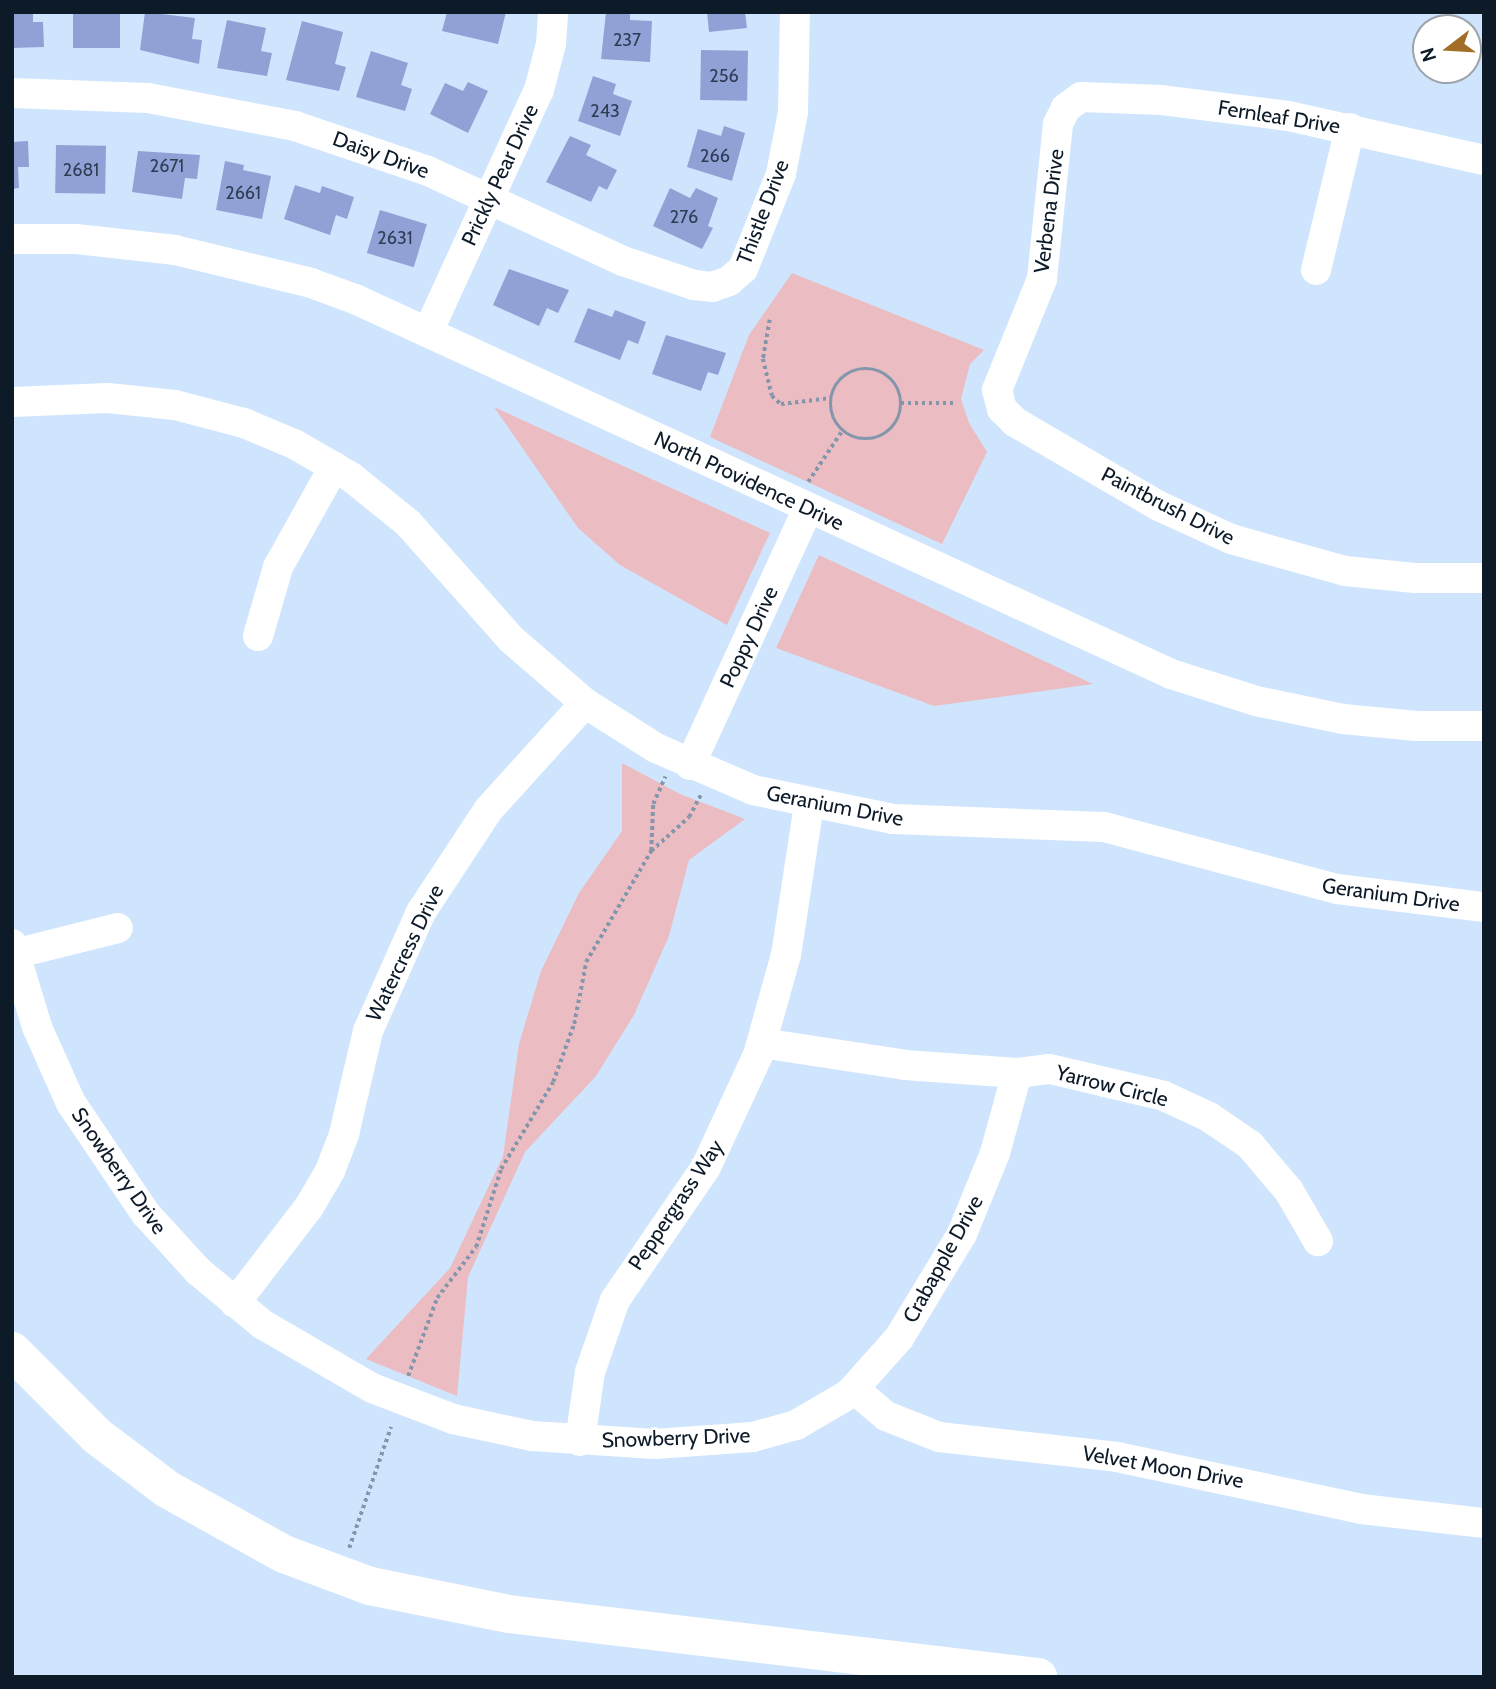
<!DOCTYPE html>
<html>
<head>
<meta charset="utf-8">
<style>
	body { margin:0 }
	#map { position:relative; width:1496px; height:1689px; overflow:hidden; background:#cfe5fd; font-family:Cabin,sans-serif }
	div>[style] { position:absolute }
	.green>* { inset:0; background:#ebbcc1 }
	.building>* { inset:0; background:#90a1d6; transform-origin:0 0 }
	.path>* { height:3.5px; margin-top:-1.75px; transform-origin:0; background:repeating-linear-gradient(90deg,#8496ab 0 3.5px,transparent 0 7px) }
	.path>.ring { margin:-1.75px; padding:0; box-sizing:content-box; background:none; border:3.5px solid #8496ab; border-radius:50% }
	.minor>* { height:30px; margin:-15px; padding:0 15px; transform-origin:15px; border-radius:15px; background:#fff }
	.highway>* { height:38px; margin:-19px; padding:0 19px; transform-origin:19px; border-radius:19px; background:#fff }
	span { translate:-50% -50%; white-space:nowrap; text-align:center; line-height:1.15; -webkit-text-stroke:5px #fff; paint-order:stroke }
	.number-label { font-size:18px; color:#2e3c54 }
	.number-label span { -webkit-text-stroke-width:0 }
	.street-label { font-size:21px; color:#0d1a28 }
	.frame { position:absolute; inset:0; border:14px solid #0d1a28; pointer-events:none }
	.north { position:absolute; left:1412px; top:14px; width:70px; height:70px; box-sizing:border-box; background:#fff; border:2px solid #9ea3a9; border-radius:50%; rotate:253deg; font-size:19px; font-weight:700; line-height:28px; text-align:center; color:#0d1a28 }
	.north::after { content:''; display:block; margin:auto; width:24px; height:32px; background:#a26e27; clip-path:polygon(50% 0,100% 100%,50% 72%,0 100%) }
</style>
</head>
<body>
<div id="map">
	<div class="green">
		<i style="clip-path:polygon(792px 273px,984px 350px,970px 364px,961px 399px,969px 423px,987px 452px,942px 544px,710px 437px,749px 335px)"></i>
		<i style="clip-path:polygon(494px 407px,770px 533px,727px 625px,620px 565px,578px 528px)"></i>
		<i style="clip-path:polygon(819px 555px,1093px 684px,934px 706px,776px 648px)"></i>
		<i style="clip-path:polygon(622px 763px,680px 794px,745px 819px,689px 860px,669px 936px,634px 1015px,596px 1076px,525px 1152px,468px 1277px,457px 1396px,366px 1359px,450px 1268px,503px 1156px,519px 1044px,541px 971px,579px 893px,622px 831px)"></i>
	</div>
	<div class="building">
		<i style="clip-path:polygon(12px 12px,33px 12px,33px 22px,43px 22px,44px 47px,12px 48px)"></i>
		<i style="left:73px;top:12px;width:47px;height:36px"></i>
		<i style="clip-path:polygon(145px 12px,195px 18px,192px 39px,202px 40px,199px 64px,140px 50px)"></i>
		<i style="clip-path:polygon(447px 12px,506px 12px,498px 44px,442px 31px)"></i>
		<i style="clip-path:polygon(606px 12px,630px 12px,630px 20px,652px 21px,650px 62px,601px 59px)"></i>
		<i style="clip-path:polygon(707px 12px,745px 12px,747px 28px,709px 32px)"></i>
		<i style="clip-path:polygon(227px 20px,266px 28px,261px 51px,272px 53px,267px 76px,217px 68px)"></i>
		<i style="clip-path:polygon(302px 21px,343px 32px,335px 64px,346px 67px,339px 91px,286px 80px)"></i>
		<i style="left:701px;top:50px;width:47px;height:50px;rotate:1deg"></i>
		<i style="clip-path:polygon(371px 51px,408px 63px,401px 85px,412px 89px,405px 111px,356px 97px)"></i>
		<i style="clip-path:polygon(593px 76px,616px 84px,613px 94px,632px 101px,620px 136px,578px 121px)"></i>
		<i style="clip-path:polygon(468px 82px,488px 91px,468px 133px,430px 114px,445px 83px,463px 91px)"></i>
		<i style="clip-path:polygon(724px 126px,745px 133px,732px 181px,687px 167px,698px 129px,721px 136px)"></i>
		<i style="clip-path:polygon(570px 136px,591px 145px,586px 155px,617px 170px,607px 190px,599px 186px,591px 202px,546px 182px)"></i>
		<i style="clip-path:polygon(28px 141px,29px 167px,18px 167px,19px 188px,12px 189px,12px 142px)"></i>
		<i style="left:56px;top:145px;width:50px;height:48px;rotate:1deg"></i>
		<i style="clip-path:polygon(138px 151px,200px 155px,197px 179px,185px 178px,182px 199px,132px 192px)"></i>
		<i style="clip-path:polygon(225px 161px,244px 165px,243px 170px,271px 176px,262px 219px,216px 210px)"></i>
		<i style="clip-path:polygon(295px 185px,320px 193px,322px 186px,354px 197px,347px 219px,336px 215px,330px 235px,284px 219px)"></i>
		<i style="clip-path:polygon(670px 188px,690px 198px,696px 188px,718px 198px,708px 226px,713px 228px,702px 249px,653px 226px)"></i>
		<i style="left:380px;top:210px;width:49px;height:45px;rotate:17deg"></i>
		<i style="clip-path:polygon(509px 269px,569px 290px,558px 313px,547px 308px,539px 326px,493px 305px)"></i>
		<i style="clip-path:polygon(588px 308px,612px 317px,615px 310px,646px 322px,638px 344px,628px 340px,620px 360px,574px 342px)"></i>
		<i style="clip-path:polygon(666px 335px,726px 353px,718px 375px,708px 372px,701px 391px,652px 374px)"></i>
	</div>
	<div class="path">
		<i style="left:770px;top:320px;width:40px;rotate:100deg"></i>
		<i style="left:763px;top:359px;width:38px;rotate:76deg"></i>
		<i style="left:772px;top:396px;width:12px;rotate:42deg"></i>
		<i style="left:781px;top:404px;width:50px;rotate:-6.8deg"></i>
		<i class="ring" style="left:831px;top:369px;width:66.5px;height:66.5px"></i>
		<i style="left:901px;top:403px;width:55px"></i>
		<i style="left:808px;top:482px;width:61px;rotate:-56.3deg"></i>
		<i style="left:651px;top:851px;width:51px;rotate:-41.8deg"></i>
		<i style="left:689px;top:817px;width:27px;rotate:-62deg"></i>
		<i style="left:408px;top:1376px;width:83px;rotate:-69.6deg"></i>
		<i style="left:437px;top:1298px;width:64px;rotate:-52.6deg"></i>
		<i style="left:476px;top:1247px;width:82px;rotate:-72.2deg"></i>
		<i style="left:501px;top:1169px;width:101px;rotate:-59.1deg"></i>
		<i style="left:553px;top:1082px;width:62px;rotate:-70.1deg"></i>
		<i style="left:574px;top:1024px;width:63px;rotate:-79deg"></i>
		<i style="left:586px;top:962px;width:129px;rotate:-59.6deg"></i>
		<i style="left:651px;top:851px;width:47px;rotate:-87.6deg"></i>
		<i style="left:653px;top:804px;width:30px;rotate:-66deg"></i>
		<i style="left:349px;top:1548px;width:128px;rotate:-70.9deg"></i>
	</div>
	<div class="minor">
		<i style="left:12px;top:93px;width:136px;rotate:2.1deg"></i>
		<i style="left:148px;top:98px;width:150px;rotate:10.8deg"></i>
		<i style="left:295px;top:126px;width:140px;rotate:18.7deg"></i>
		<i style="left:428px;top:171px;width:215px;rotate:24.8deg"></i>
		<i style="left:623px;top:261px;width:75px;rotate:18.7deg"></i>
		<i style="left:694px;top:285px;width:18px;rotate:6deg"></i>
		<i style="left:712px;top:287px;width:18px;rotate:-19deg"></i>
		<i style="left:729px;top:281px;width:18px;rotate:-41deg"></i>
		<i style="left:743px;top:269px;width:102px;rotate:-68.2deg"></i>
		<i style="left:781px;top:174px;width:63px;rotate:-79deg"></i>
		<i style="left:793px;top:112px;width:100px;rotate:-88.9deg"></i>
		<i style="left:1484px;top:160px;width:201px;rotate:-167.3deg"></i>
		<i style="left:1288px;top:116px;width:127px;rotate:-172.8deg"></i>
		<i style="left:1162px;top:100px;width:81px;rotate:-177.9deg"></i>
		<i style="left:1081px;top:97px;width:19px;rotate:144deg"></i>
		<i style="left:1066px;top:108px;width:18px;rotate:117deg"></i>
		<i style="left:1058px;top:124px;width:156px;rotate:95.9deg"></i>
		<i style="left:1042px;top:279px;width:120px;rotate:112.1deg"></i>
		<i style="left:997px;top:390px;width:20px;rotate:75deg"></i>
		<i style="left:1002px;top:409px;width:18px;rotate:45deg"></i>
		<i style="left:1015px;top:422px;width:167px;rotate:30.3deg"></i>
		<i style="left:1159px;top:506px;width:79px;rotate:24.6deg"></i>
		<i style="left:1231px;top:539px;width:118px;rotate:15.7deg"></i>
		<i style="left:1345px;top:571px;width:70px;rotate:5.7deg"></i>
		<i style="left:1415px;top:578px;width:69px"></i>
		<i style="left:12px;top:239px;width:64px"></i>
		<i style="left:76px;top:239px;width:100px;rotate:6.3deg"></i>
		<i style="left:175px;top:250px;width:140px;rotate:13.6deg"></i>
		<i style="left:311px;top:283px;width:47px;rotate:20deg"></i>
		<i style="left:355px;top:299px;width:898px;rotate:24.68deg"></i>
		<i style="left:1171px;top:674px;width:89px;rotate:17.6deg"></i>
		<i style="left:1256px;top:701px;width:89px;rotate:11.7deg"></i>
		<i style="left:1343px;top:719px;width:74px;rotate:5.4deg"></i>
		<i style="left:1417px;top:726px;width:67px"></i>
		<i style="left:1316px;top:270px;width:146px;rotate:-76.5deg"></i>
		<i style="left:428px;top:332px;width:266px;rotate:-65.4deg"></i>
		<i style="left:539px;top:90px;width:48px;rotate:-75.4deg"></i>
		<i style="left:551px;top:44px;width:32px;rotate:-86deg"></i>
		<i style="left:12px;top:402px;width:96px;rotate:-2.4deg"></i>
		<i style="left:108px;top:398px;width:67px;rotate:6deg"></i>
		<i style="left:175px;top:405px;width:71px;rotate:14.6deg"></i>
		<i style="left:244px;top:423px;width:56px;rotate:22.9deg"></i>
		<i style="left:296px;top:445px;width:64px;rotate:30.2deg"></i>
		<i style="left:351px;top:477px;width:73px;rotate:38.9deg"></i>
		<i style="left:408px;top:523px;width:155px;rotate:48.4deg"></i>
		<i style="left:511px;top:639px;width:98px;rotate:40.9deg"></i>
		<i style="left:585px;top:703px;width:84px;rotate:32.4deg"></i>
		<i style="left:656px;top:748px;width:106px;rotate:23.4deg"></i>
		<i style="left:753px;top:790px;width:143px;rotate:11.7deg"></i>
		<i style="left:893px;top:819px;width:211px;rotate:2.2deg"></i>
		<i style="left:1104px;top:827px;width:241px;rotate:14.9deg"></i>
		<i style="left:1337px;top:889px;width:148px;rotate:7deg"></i>
		<i style="left:258px;top:636px;width:72px;rotate:-73.8deg"></i>
		<i style="left:278px;top:567px;width:115px;rotate:-60.8deg"></i>
		<i style="left:690px;top:765px;width:283px;rotate:-65.3deg"></i>
		<i style="left:12px;top:944px;width:87px;rotate:73.2deg"></i>
		<i style="left:37px;top:1027px;width:83px;rotate:65.9deg"></i>
		<i style="left:71px;top:1103px;width:134px;rotate:56deg"></i>
		<i style="left:146px;top:1214px;width:77px;rotate:47.6deg"></i>
		<i style="left:198px;top:1271px;width:83px;rotate:39.6deg"></i>
		<i style="left:262px;top:1324px;width:127px;rotate:30.2deg"></i>
		<i style="left:372px;top:1388px;width:87px;rotate:20.9deg"></i>
		<i style="left:453px;top:1419px;width:81px;rotate:12.1deg"></i>
		<i style="left:532px;top:1436px;width:123px;rotate:3.7deg"></i>
		<i style="left:655px;top:1444px;width:98px;rotate:-4.1deg"></i>
		<i style="left:753px;top:1437px;width:45px;rotate:-15.6deg"></i>
		<i style="left:796px;top:1425px;width:61px;rotate:-30.3deg"></i>
		<i style="left:849px;top:1394px;width:75px;rotate:-48.2deg"></i>
		<i style="left:899px;top:1338px;width:122px;rotate:-58.8deg"></i>
		<i style="left:962px;top:1234px;width:87px;rotate:-67.8deg"></i>
		<i style="left:995px;top:1153px;width:83px;rotate:-74.6deg"></i>
		<i style="left:14px;top:954px;width:107px;rotate:-14deg"></i>
		<i style="left:762px;top:1043px;width:145px;rotate:8.7deg"></i>
		<i style="left:905px;top:1065px;width:112px;rotate:4.1deg"></i>
		<i style="left:1017px;top:1073px;width:33px;rotate:-7deg"></i>
		<i style="left:1050px;top:1069px;width:117px;rotate:13.3deg"></i>
		<i style="left:1164px;top:1096px;width:50px;rotate:25deg"></i>
		<i style="left:1209px;top:1117px;width:50px;rotate:34.3deg"></i>
		<i style="left:1250px;top:1145px;width:60px;rotate:49.7deg"></i>
		<i style="left:1289px;top:1191px;width:58px;rotate:59.9deg"></i>
		<i style="left:235px;top:1303px;width:121px;rotate:-52.4deg"></i>
		<i style="left:309px;top:1207px;width:42px;rotate:-59.7deg"></i>
		<i style="left:330px;top:1171px;width:40px;rotate:-69deg"></i>
		<i style="left:344px;top:1134px;width:106px;rotate:-76.9deg"></i>
		<i style="left:368px;top:1031px;width:130px;rotate:-66deg"></i>
		<i style="left:421px;top:912px;width:123px;rotate:-56.6deg"></i>
		<i style="left:489px;top:809px;width:143px;rotate:-47.8deg"></i>
		<i style="left:854px;top:1389px;width:42px;rotate:40.2deg"></i>
		<i style="left:886px;top:1416px;width:57px;rotate:21.6deg"></i>
		<i style="left:939px;top:1437px;width:179px;rotate:6.4deg"></i>
		<i style="left:1117px;top:1457px;width:249px;rotate:12deg"></i>
		<i style="left:1361px;top:1509px;width:124px;rotate:6.5deg"></i>
		<i style="left:580px;top:1441px;width:70px;rotate:-81.8deg"></i>
		<i style="left:590px;top:1372px;width:76px;rotate:-70.9deg"></i>
		<i style="left:615px;top:1300px;width:161px;rotate:-55.6deg"></i>
		<i style="left:706px;top:1167px;width:123px;rotate:-65.1deg"></i>
		<i style="left:758px;top:1055px;width:104px;rotate:-74.4deg"></i>
		<i style="left:786px;top:955px;width:152px;rotate:-81.3deg"></i>
	</div>
	<div class="highway">
		<i style="left:12px;top:1351px;width:120px;rotate:45deg"></i>
		<i style="left:97px;top:1436px;width:88px;rotate:37.1deg"></i>
		<i style="left:167px;top:1489px;width:134px;rotate:29.1deg"></i>
		<i style="left:284px;top:1554px;width:92px;rotate:20.4deg"></i>
		<i style="left:370px;top:1586px;width:142px;rotate:11.4deg"></i>
		<i style="left:509px;top:1614px;width:533px;rotate:6.79deg"></i>
	</div>
	<div class="number-label">
		<span style="left:627px;top:40px">237</span>
		<span style="left:724px;top:76px">256</span>
		<span style="left:605px;top:111px">243</span>
		<span style="left:715px;top:156px">266</span>
		<span style="left:167px;top:166px">2671</span>
		<span style="left:81px;top:170px">2681</span>
		<span style="left:243px;top:193px">2661</span>
		<span style="left:684px;top:217px">276</span>
		<span style="left:395px;top:238px">2631</span>
	</div>
	<div class="street-label">
		<span style="left:1279px;top:117px;rotate:9deg">Fernleaf Drive</span>
		<span style="left:381px;top:155px;rotate:20deg">Daisy Drive</span>
		<span style="left:500px;top:175px;rotate:-65deg">Prickly Pear Drive</span>
		<span style="left:1049px;top:211px;rotate:-83deg">Verbena Drive</span>
		<span style="left:763px;top:212px;rotate:-69deg">Thistle Drive</span>
		<span style="left:749px;top:481px;rotate:25deg">North Providence Drive</span>
		<span style="left:1168px;top:506px;rotate:27deg">Paintbrush Drive</span>
		<span style="left:749px;top:637px;rotate:-65deg">Poppy Drive</span>
		<span style="left:835px;top:806px;rotate:11deg">Geranium Drive</span>
		<span style="left:1391px;top:895px;rotate:8deg">Geranium Drive</span>
		<span style="left:405px;top:953px;rotate:-64deg">Watercress Drive</span>
		<span style="left:1112px;top:1086px;rotate:14deg">Yarrow Circle</span>
		<span style="left:119px;top:1171px;rotate:55deg">Snowberry Drive</span>
		<span style="left:676px;top:1205px;rotate:-56deg">Peppergrass Way</span>
		<span style="left:943px;top:1259px;rotate:-61deg">Crabapple Drive</span>
		<span style="left:676px;top:1438px;rotate:-2deg">Snowberry Drive</span>
		<span style="left:1163px;top:1467px;rotate:10deg">Velvet Moon Drive</span>
	</div>
	<div class="frame"></div>
	<div class="north">N</div>
</div>
</body>
</html>
